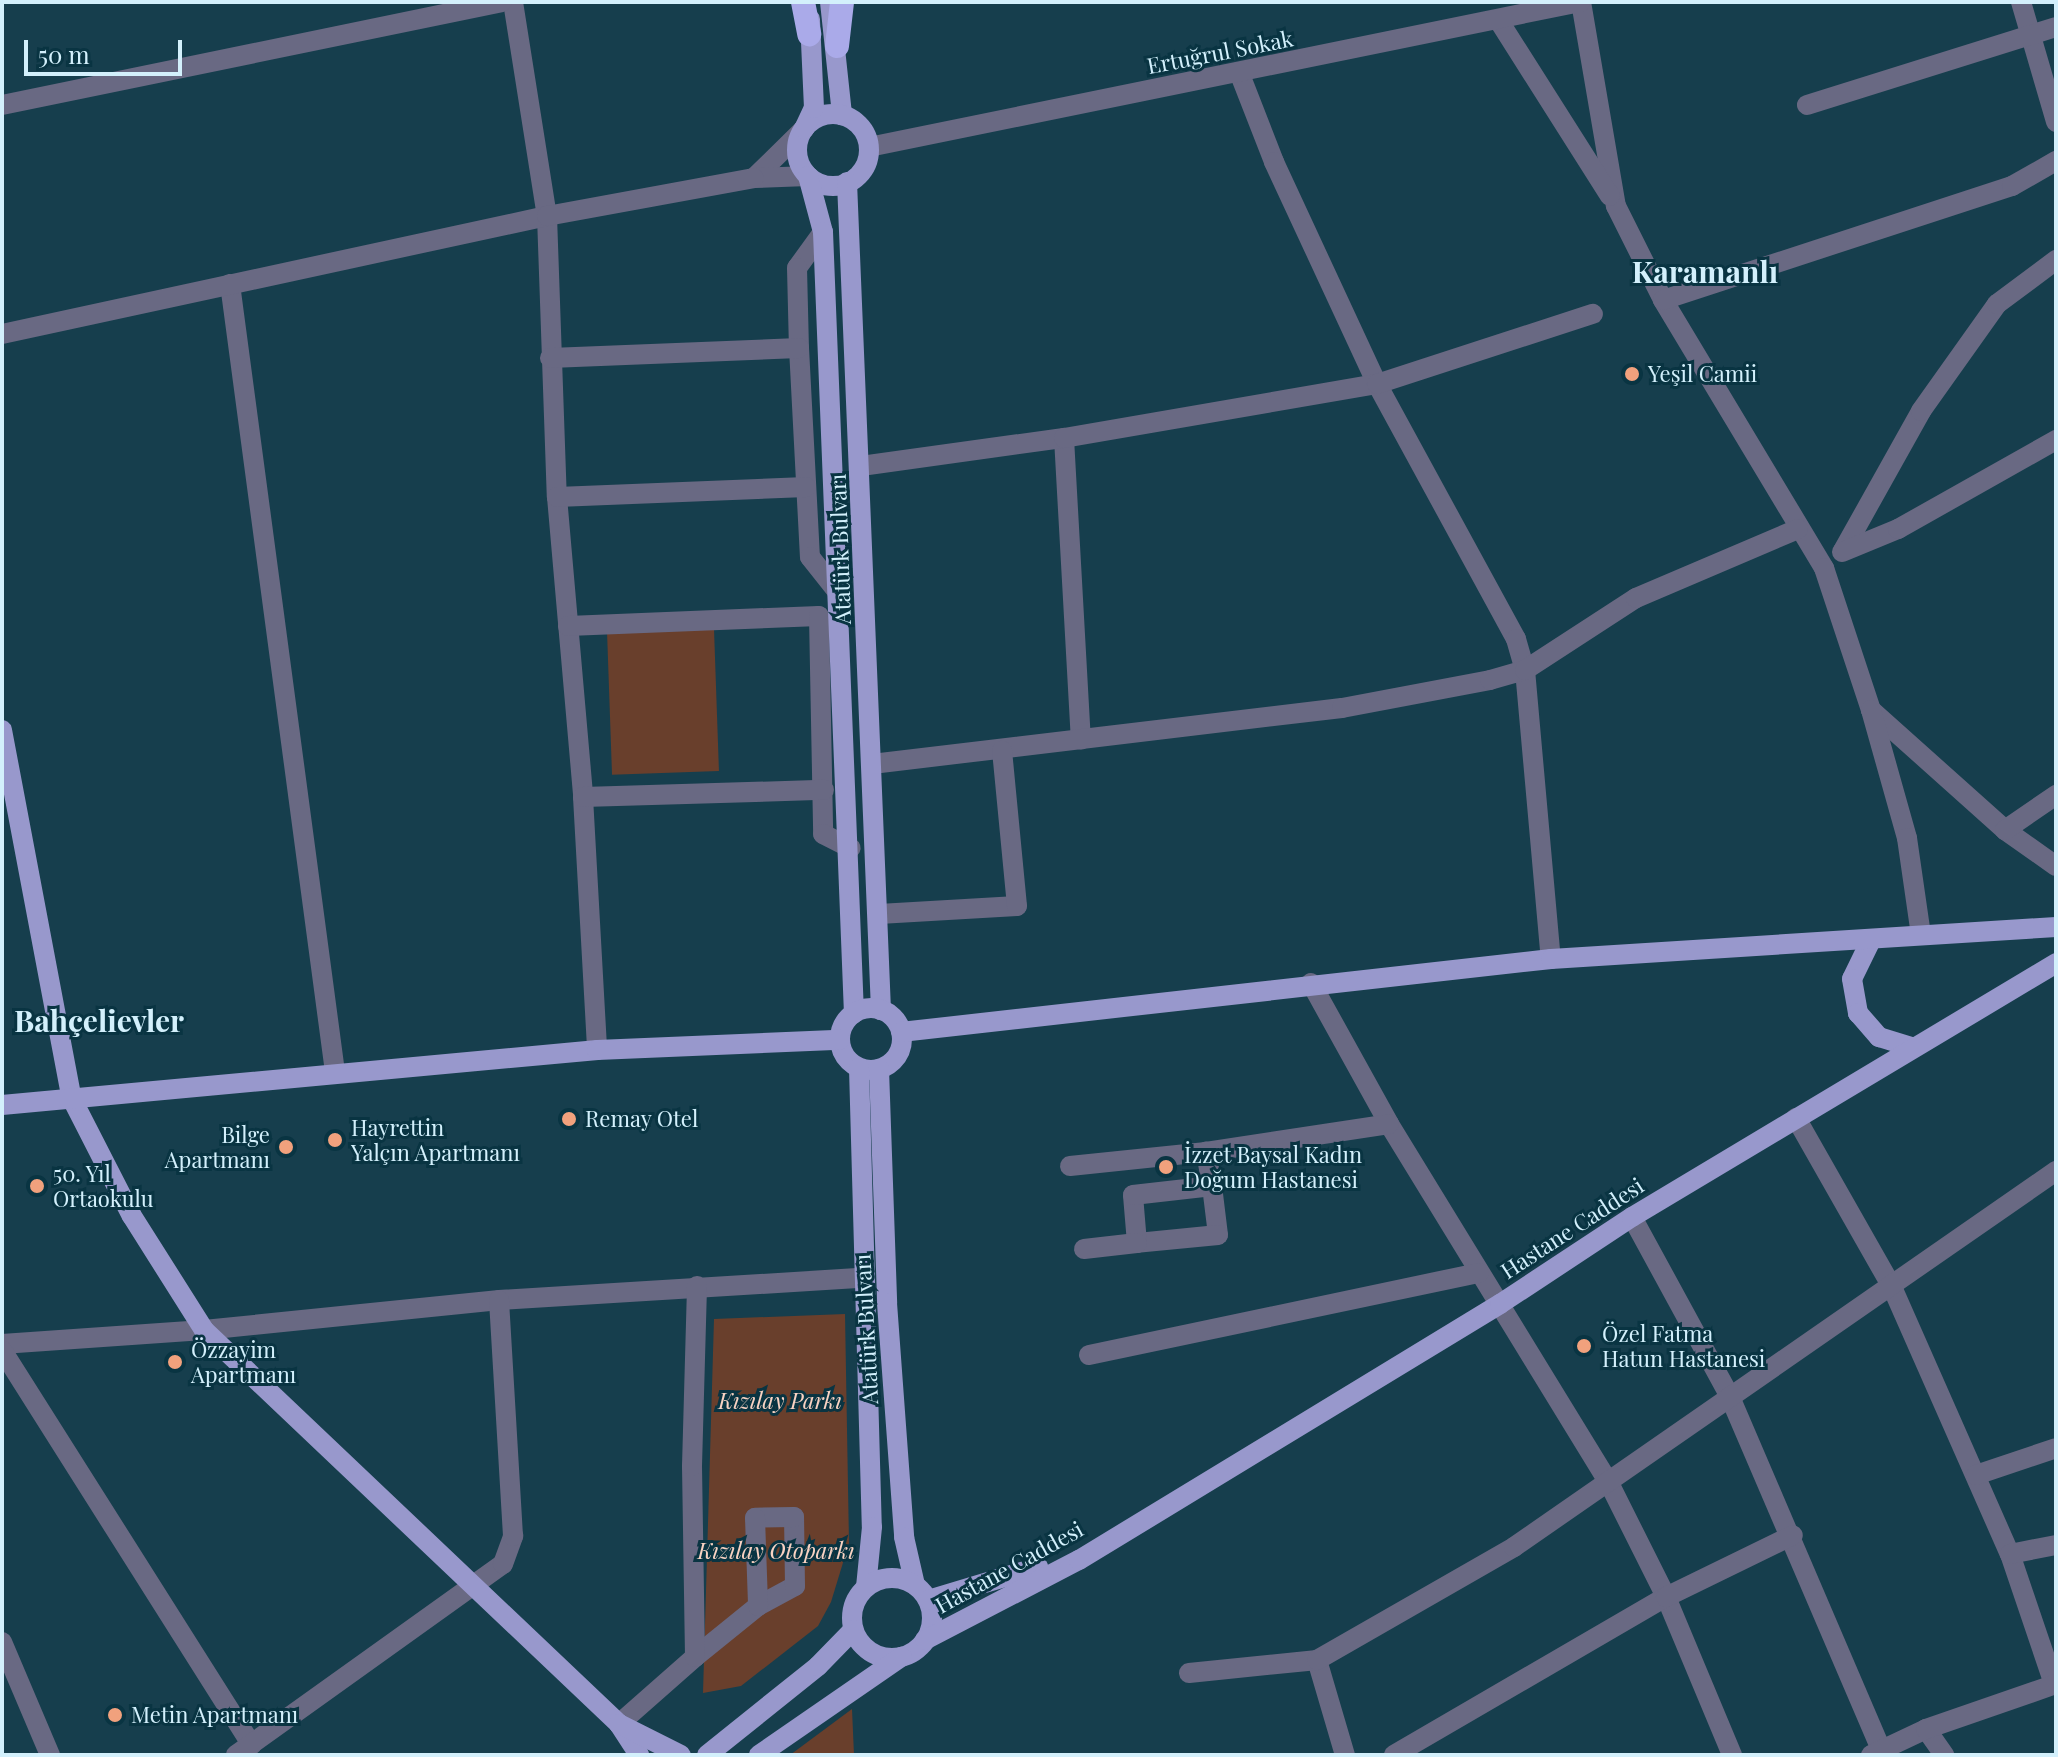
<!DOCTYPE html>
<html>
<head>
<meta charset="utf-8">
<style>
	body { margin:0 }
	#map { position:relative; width:2058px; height:1757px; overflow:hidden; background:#163e4d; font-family:"Playfair Display",serif }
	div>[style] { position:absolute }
	.green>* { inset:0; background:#693f2c; transform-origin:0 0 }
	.minor>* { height:20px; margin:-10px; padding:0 10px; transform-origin:10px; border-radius:10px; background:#696983 }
	.major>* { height:20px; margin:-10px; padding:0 10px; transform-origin:10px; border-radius:10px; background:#9898cc }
	.major>.ring { margin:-10px; padding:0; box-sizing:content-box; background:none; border:20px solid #9898cc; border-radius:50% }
	.highway>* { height:24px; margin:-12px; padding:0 12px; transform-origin:12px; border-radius:12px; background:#aaaae9 }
	.dots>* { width:22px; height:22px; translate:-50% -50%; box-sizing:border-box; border:4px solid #093442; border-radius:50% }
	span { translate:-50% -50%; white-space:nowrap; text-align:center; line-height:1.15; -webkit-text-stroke:6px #093442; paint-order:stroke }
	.street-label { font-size:22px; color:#d3f0fc }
	.poi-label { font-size:22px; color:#d3f0fc }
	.left { translate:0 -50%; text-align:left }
	.right { translate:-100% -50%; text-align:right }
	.park-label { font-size:22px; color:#f9d3c3; font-style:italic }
	.district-label { font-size:30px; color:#d3f0fc; font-weight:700 }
	.frame { position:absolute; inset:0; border:4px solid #d3f0fc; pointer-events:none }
	.scale { position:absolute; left:24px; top:40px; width:158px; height:36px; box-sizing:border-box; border:4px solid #d3f0fc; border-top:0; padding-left:10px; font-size:24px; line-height:28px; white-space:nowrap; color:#d3f0fc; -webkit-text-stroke:6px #093442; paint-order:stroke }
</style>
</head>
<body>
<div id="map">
	<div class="green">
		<i style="left:714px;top:629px;width:142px;height:107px;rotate:88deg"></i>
		<i style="clip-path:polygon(845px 1314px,849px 1543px,831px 1602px,818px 1626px,741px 1686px,703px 1693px,714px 1319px)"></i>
		<i style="clip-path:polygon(852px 1709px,854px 1755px,790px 1755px)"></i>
	</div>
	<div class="minor">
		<i style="left:513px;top:2px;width:217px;rotate:81deg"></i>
		<i style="left:547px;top:216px;width:281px;rotate:88deg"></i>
		<i style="left:557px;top:497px;width:301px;rotate:85deg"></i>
		<i style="left:583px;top:797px;width:253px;rotate:86.8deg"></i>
		<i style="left:1581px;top:2px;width:207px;rotate:80.3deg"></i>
		<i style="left:1616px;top:206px;width:105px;rotate:63.4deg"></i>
		<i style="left:1663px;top:300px;width:313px;rotate:59deg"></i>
		<i style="left:1824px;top:568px;width:150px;rotate:71.7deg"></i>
		<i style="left:1871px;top:710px;width:180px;rotate:41.8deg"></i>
		<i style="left:2005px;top:830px;width:62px;rotate:35.2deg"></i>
		<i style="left:2021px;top:2px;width:125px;rotate:73.7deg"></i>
		<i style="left:1499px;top:21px;width:207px;rotate:57.6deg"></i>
		<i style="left:1239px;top:72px;width:97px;rotate:68.7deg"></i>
		<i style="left:1274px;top:162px;width:245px;rotate:65.1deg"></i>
		<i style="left:1377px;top:384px;width:290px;rotate:61.4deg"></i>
		<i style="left:1516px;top:639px;width:32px;rotate:74deg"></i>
		<i style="left:1525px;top:670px;width:290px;rotate:84.9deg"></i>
		<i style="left:2px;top:105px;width:510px;rotate:-11.64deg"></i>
		<i style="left:1807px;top:105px;width:261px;rotate:-17.4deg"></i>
		<i style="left:804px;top:129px;width:70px;rotate:135.6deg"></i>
		<i style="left:754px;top:178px;width:54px;rotate:-2.1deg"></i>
		<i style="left:869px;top:147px;width:726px;rotate:-11.53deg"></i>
		<i style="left:823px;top:232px;width:44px;rotate:125.8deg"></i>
		<i style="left:797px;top:268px;width:80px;rotate:88.6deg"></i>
		<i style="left:799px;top:348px;width:209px;rotate:87deg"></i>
		<i style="left:810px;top:557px;width:48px;rotate:51.7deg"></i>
		<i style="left:230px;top:284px;width:795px;rotate:82.41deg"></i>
		<i style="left:1663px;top:300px;width:367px;rotate:-18.1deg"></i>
		<i style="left:2012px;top:186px;width:51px;rotate:-29.6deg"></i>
		<i style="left:2px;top:334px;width:558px;rotate:-12.22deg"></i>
		<i style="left:547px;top:216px;width:210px;rotate:-10.4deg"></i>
		<i style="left:550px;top:358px;width:249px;rotate:-2.3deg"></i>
		<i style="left:1064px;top:438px;width:302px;rotate:86.8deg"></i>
		<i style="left:861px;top:466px;width:205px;rotate:-7.9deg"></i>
		<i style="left:1064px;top:438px;width:318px;rotate:-9.8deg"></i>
		<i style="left:1377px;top:384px;width:227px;rotate:-18deg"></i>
		<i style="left:557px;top:497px;width:249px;rotate:-2.3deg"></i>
		<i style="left:1844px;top:549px;width:158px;rotate:-60.8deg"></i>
		<i style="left:1921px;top:411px;width:131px;rotate:-54.6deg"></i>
		<i style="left:1997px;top:304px;width:74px;rotate:-36.7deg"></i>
		<i style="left:1842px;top:552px;width:61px;rotate:-22.3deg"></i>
		<i style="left:1898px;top:529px;width:181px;rotate:-29.4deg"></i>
		<i style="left:568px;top:626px;width:251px;rotate:-2.3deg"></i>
		<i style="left:819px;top:616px;width:218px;rotate:88.9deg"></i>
		<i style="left:823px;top:834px;width:31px;rotate:27deg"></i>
		<i style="left:1871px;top:710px;width:133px;rotate:74.3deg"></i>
		<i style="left:1907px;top:838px;width:98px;rotate:81.8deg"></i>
		<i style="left:872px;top:764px;width:473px;rotate:-6.8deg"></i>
		<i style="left:1342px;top:708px;width:151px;rotate:-10.7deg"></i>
		<i style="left:1490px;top:680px;width:36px;rotate:-16deg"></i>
		<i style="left:1525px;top:670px;width:132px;rotate:-33deg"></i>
		<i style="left:1636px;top:598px;width:176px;rotate:-23.1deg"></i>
		<i style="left:583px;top:797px;width:241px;rotate:-1.7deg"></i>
		<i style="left:2005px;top:830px;width:62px;rotate:-34.5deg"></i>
		<i style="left:879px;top:914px;width:138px;rotate:-3.3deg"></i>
		<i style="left:1017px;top:906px;width:156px;rotate:-95.5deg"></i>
		<i style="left:1311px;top:983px;width:161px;rotate:61deg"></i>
		<i style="left:1389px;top:1124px;width:421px;rotate:58.5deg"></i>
		<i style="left:1609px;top:1483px;width:127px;rotate:63.4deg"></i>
		<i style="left:1666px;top:1597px;width:171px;rotate:67.3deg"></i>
		<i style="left:1796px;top:1118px;width:194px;rotate:60.4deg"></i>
		<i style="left:1892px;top:1287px;width:292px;rotate:66.2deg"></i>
		<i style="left:2010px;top:1554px;width:137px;rotate:71.3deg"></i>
		<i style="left:1070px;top:1166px;width:137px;rotate:-5.9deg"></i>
		<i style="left:1212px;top:1186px;width:49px;rotate:83deg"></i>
		<i style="left:1218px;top:1235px;width:81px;rotate:174.4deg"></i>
		<i style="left:1137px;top:1243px;width:48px;rotate:-94.8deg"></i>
		<i style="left:1133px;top:1195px;width:80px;rotate:-6.5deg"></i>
		<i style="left:1212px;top:1186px;width:35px;rotate:-100deg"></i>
		<i style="left:1206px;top:1152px;width:185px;rotate:-8.7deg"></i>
		<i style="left:1632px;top:1217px;width:205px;rotate:61.4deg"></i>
		<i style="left:1730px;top:1397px;width:384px;rotate:66.8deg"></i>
		<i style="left:1084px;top:1249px;width:53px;rotate:-6.5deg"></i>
		<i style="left:2px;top:1344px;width:202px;rotate:-4deg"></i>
		<i style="left:204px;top:1330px;width:297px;rotate:-5.8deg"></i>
		<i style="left:499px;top:1300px;width:363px;rotate:-3.5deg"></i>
		<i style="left:2px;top:1350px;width:467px;rotate:57.7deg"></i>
		<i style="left:1089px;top:1355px;width:398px;rotate:-11.9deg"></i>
		<i style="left:1976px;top:1475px;width:84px;rotate:-18.6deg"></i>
		<i style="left:2010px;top:1554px;width:47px;rotate:-11.1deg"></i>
		<i style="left:2px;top:1642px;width:123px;rotate:67deg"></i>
		<i style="left:695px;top:1657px;width:81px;rotate:-39deg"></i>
		<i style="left:758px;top:1606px;width:42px;rotate:-28.4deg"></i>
		<i style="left:795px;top:1586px;width:69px;rotate:-90.8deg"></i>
		<i style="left:794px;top:1517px;width:39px;rotate:179deg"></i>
		<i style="left:755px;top:1518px;width:88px;rotate:88deg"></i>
		<i style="left:1317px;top:1660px;width:99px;rotate:73.6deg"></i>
		<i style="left:1189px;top:1673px;width:129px;rotate:-5.8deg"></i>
		<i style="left:1317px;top:1660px;width:227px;rotate:-29.8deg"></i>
		<i style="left:1514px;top:1547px;width:660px;rotate:-34.75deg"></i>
		<i style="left:619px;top:1724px;width:101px;rotate:-41.4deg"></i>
		<i style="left:695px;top:1657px;width:191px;rotate:-90.9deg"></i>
		<i style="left:692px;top:1466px;width:180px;rotate:-88.4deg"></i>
		<i style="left:1926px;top:1729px;width:32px;rotate:55deg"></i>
		<i style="left:236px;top:1755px;width:328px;rotate:-35.6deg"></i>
		<i style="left:503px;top:1564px;width:30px;rotate:-70deg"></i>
		<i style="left:513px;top:1536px;width:236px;rotate:-93.4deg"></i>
		<i style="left:1394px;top:1755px;width:315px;rotate:-30.2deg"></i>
		<i style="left:1666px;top:1597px;width:141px;rotate:-26deg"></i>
		<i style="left:1871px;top:1755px;width:61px;rotate:-25.3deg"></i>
		<i style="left:1926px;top:1729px;width:138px;rotate:-19.1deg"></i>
	</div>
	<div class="major">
		<i style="left:830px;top:2px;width:114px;rotate:83.9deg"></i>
		<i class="ring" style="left:797px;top:114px;width:52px;height:52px"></i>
		<i style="left:804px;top:129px;width:23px;rotate:-65deg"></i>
		<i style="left:814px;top:108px;width:89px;rotate:-92.6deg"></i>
		<i style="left:808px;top:176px;width:58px;rotate:75deg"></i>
		<i style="left:823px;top:232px;width:782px;rotate:87.73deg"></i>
		<i style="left:847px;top:182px;width:829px;rotate:87.65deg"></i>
		<i style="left:2px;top:730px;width:376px;rotate:79.3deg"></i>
		<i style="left:72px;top:1099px;width:131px;rotate:62.9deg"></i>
		<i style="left:132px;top:1216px;width:135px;rotate:57.7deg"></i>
		<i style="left:204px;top:1330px;width:572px;rotate:43.51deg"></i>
		<i style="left:619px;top:1724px;width:37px;rotate:57deg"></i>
		<i style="left:1871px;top:940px;width:43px;rotate:116deg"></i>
		<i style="left:1852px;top:979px;width:35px;rotate:80deg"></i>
		<i style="left:1858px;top:1013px;width:32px;rotate:49deg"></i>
		<i style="left:1879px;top:1037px;width:34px;rotate:17deg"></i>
		<i class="ring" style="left:840px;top:1008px;width:42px;height:42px"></i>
		<i style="left:901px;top:1032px;width:654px;rotate:-6.41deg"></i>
		<i style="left:1551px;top:959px;width:506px;rotate:-3.63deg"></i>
		<i style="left:859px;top:1068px;width:459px;rotate:88.4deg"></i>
		<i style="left:872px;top:1527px;width:60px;rotate:95.7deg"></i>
		<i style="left:879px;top:1069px;width:234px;rotate:88deg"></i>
		<i style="left:887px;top:1303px;width:235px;rotate:85.8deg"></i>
		<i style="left:904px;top:1537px;width:49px;rotate:77.1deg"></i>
		<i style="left:2px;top:1105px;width:598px;rotate:-5.28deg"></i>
		<i style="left:597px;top:1050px;width:243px;rotate:-2.4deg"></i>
		<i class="ring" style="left:852px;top:1578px;width:60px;height:60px"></i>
		<i style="left:928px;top:1600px;width:115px;rotate:-16.7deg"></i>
		<i style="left:925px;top:1640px;width:174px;rotate:-27.5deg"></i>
		<i style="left:1079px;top:1560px;width:493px;rotate:-31.3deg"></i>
		<i style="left:1500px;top:1304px;width:158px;rotate:-33.4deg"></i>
		<i style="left:1632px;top:1217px;width:494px;rotate:-30.9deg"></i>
		<i style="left:619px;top:1724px;width:69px;rotate:26.6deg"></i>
		<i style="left:707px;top:1755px;width:142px;rotate:-38.7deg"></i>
		<i style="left:818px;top:1666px;width:50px;rotate:-45.8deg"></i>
		<i style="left:759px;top:1755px;width:173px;rotate:-34.6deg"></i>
	</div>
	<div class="highway">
		<i style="left:803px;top:2px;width:33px;rotate:79deg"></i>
		<i style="left:837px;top:46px;width:44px;rotate:-83.5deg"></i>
	</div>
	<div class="dots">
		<i style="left:1632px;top:374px;background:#f1a17d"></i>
		<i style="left:569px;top:1119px;background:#f1a17d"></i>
		<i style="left:335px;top:1140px;background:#f1a17d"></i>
		<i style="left:286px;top:1147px;background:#f1a17d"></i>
		<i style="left:1166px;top:1167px;background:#f1a17d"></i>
		<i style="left:37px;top:1186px;background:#f1a17d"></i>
		<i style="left:1584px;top:1346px;background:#f1a17d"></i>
		<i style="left:175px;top:1362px;background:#f1a17d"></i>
		<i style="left:115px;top:1715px;background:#f1a17d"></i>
	</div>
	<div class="street-label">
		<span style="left:1220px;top:52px;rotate:-11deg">Ertuğrul Sokak</span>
		<span style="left:840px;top:549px;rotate:-92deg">Atatürk Bulvarı</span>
		<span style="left:1572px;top:1228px;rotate:-33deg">Hastane Caddesi</span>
		<span style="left:866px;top:1329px;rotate:-93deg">Atatürk Bulvarı</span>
		<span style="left:1009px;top:1567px;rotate:-29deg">Hastane Caddesi</span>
	</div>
	<div class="poi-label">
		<span class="left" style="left:1648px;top:374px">Yeşil Camii</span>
		<span class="left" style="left:585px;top:1119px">Remay Otel</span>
		<span class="left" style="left:351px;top:1140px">Hayrettin<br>Yalçın Apartmanı</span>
		<span class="right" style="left:270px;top:1147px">Bilge<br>Apartmanı</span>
		<span class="left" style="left:1184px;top:1167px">İzzet Baysal Kadın<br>Doğum Hastanesi</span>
		<span class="left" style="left:53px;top:1186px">50. Yıl<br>Ortaokulu</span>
		<span class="left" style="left:1602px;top:1346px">Özel Fatma<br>Hatun Hastanesi</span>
		<span class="left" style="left:191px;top:1362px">Özzayim<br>Apartmanı</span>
		<span class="left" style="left:131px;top:1715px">Metin Apartmanı</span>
	</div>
	<div class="park-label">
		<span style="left:780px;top:1401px">Kızılay Parkı</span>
		<span style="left:776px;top:1551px">Kızılay Otoparkı</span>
	</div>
	<div class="district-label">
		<span style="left:1705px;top:271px">Karamanlı</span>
		<span style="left:99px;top:1020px">Bahçelievler</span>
	</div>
	<div class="frame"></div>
	<div class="scale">50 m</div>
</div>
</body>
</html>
